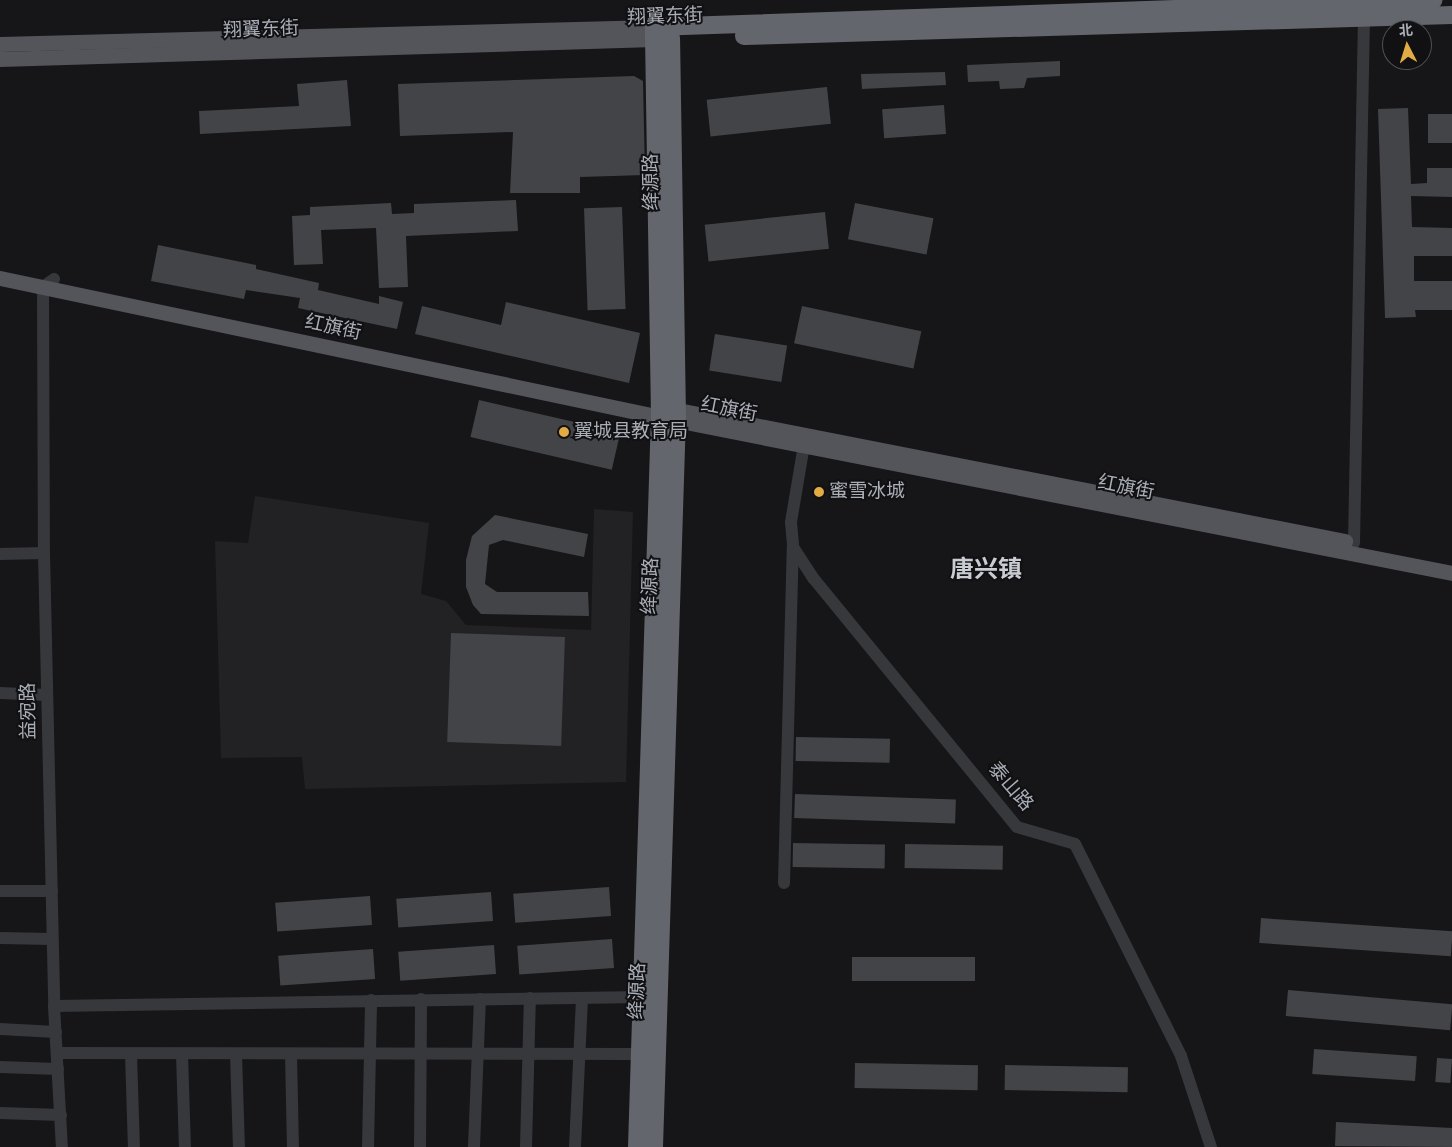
<!DOCTYPE html>
<html>
<head>
<meta charset="utf-8">
<style>
	body { margin:0 }
	#map { position:relative; width:1452px; height:1147px; overflow:hidden; background:#161618; font-family:Signika,"Noto Sans SC",sans-serif }
	div>[style] { position:absolute }
	.built>* { inset:0; background:#222225 }
	.building>* { inset:0; background:#434448; transform-origin:0 0 }
	.minor>* { height:12px; margin:-6px; padding:0 6px; transform-origin:6px; border-radius:6px; background:#37383c }
	.major>* { height:15px; margin:-7.5px; padding:0 7.5px; transform-origin:7.5px; border-radius:7.5px; background:#54555b }
	.highway>* { height:18px; margin:-9px; padding:0 9px; transform-origin:9px; border-radius:9px; background:#64666d }
	.dots>* { width:14px; height:14px; translate:-50% -50%; box-sizing:border-box; border:2px solid #111113; border-radius:50% }
	span { translate:-50% -50%; white-space:nowrap; text-align:center; line-height:1.15; -webkit-text-stroke:4px #111113; paint-order:stroke }
	.street-label { font-size:19px; color:#a9aeb7 }
	.poi-label { font-size:19px; color:#a9aeb7 }
	.left { translate:0 -50%; text-align:left }
	.district-label { font-size:24px; color:#caccd3; font-weight:700 }
	.north { position:absolute; left:1382px; top:20px; width:50px; height:50px; box-sizing:border-box; background:#111113; border:1px solid #4e5055; border-radius:50%; rotate:355deg; font-size:14px; font-weight:700; line-height:20px; text-align:center; color:#a9aeb7 }
	.north::after { content:''; display:block; margin:auto; width:18px; height:22px; background:#e3ab43; clip-path:polygon(50% 0,100% 100%,50% 72%,0 100%) }
</style>
</head>
<body>
<div id="map">
	<div class="built">
		<i style="clip-path:polygon(255px 496px,429px 523px,421px 594px,446px 601px,466px 625px,591px 630px,594px 509px,633px 512px,626px 782px,305px 789px,302px 757px,221px 758px,215px 541px,248px 543px)"></i>
	</div>
	<div class="building">
		<i style="clip-path:polygon(1060px 61px,1060px 76px,1027px 78px,1024px 88px,1000px 89px,999px 81px,968px 82px,967px 65px)"></i>
		<i style="clip-path:polygon(945px 72px,946px 85px,862px 89px,861px 74px)"></i>
		<i style="clip-path:polygon(634px 76px,643px 81px,645px 175px,580px 177px,580px 193px,510px 193px,513px 132px,400px 136px,398px 84px)"></i>
		<i style="clip-path:polygon(347px 80px,351px 126px,200px 134px,199px 111px,299px 106px,297px 84px)"></i>
		<i style="left:827px;top:87px;width:37px;height:121px;rotate:84deg"></i>
		<i style="left:944px;top:105px;width:29px;height:62px;rotate:86deg"></i>
		<i style="clip-path:polygon(1408px 108px,1411px 184px,1427px 183px,1427px 168px,1452px 168px,1452px 197px,1411px 196px,1412px 227px,1452px 228px,1452px 256px,1414px 256px,1414px 281px,1452px 281px,1452px 310px,1415px 310px,1416px 317px,1385px 318px,1378px 109px)"></i>
		<i style="left:1428px;top:114px;width:24px;height:29px"></i>
		<i style="clip-path:polygon(516px 200px,518px 231px,406px 236px,408px 287px,379px 288px,376px 228px,321px 230px,323px 264px,294px 265px,292px 216px,310px 215px,310px 207px,391px 203px,392px 214px,414px 213px,414px 204px)"></i>
		<i style="left:855px;top:203px;width:80px;height:37px;rotate:11deg"></i>
		<i style="left:622px;top:207px;width:102px;height:38px;rotate:88deg"></i>
		<i style="left:825px;top:212px;width:37px;height:121px;rotate:84deg"></i>
		<i style="clip-path:polygon(158px 245px,256px 265px,256px 269px,319px 283px,318px 290px,379px 304px,379px 296px,403px 302px,397px 329px,298px 308px,300px 298px,246px 290px,244px 299px,151px 281px)"></i>
		<i style="clip-path:polygon(506px 302px,640px 333px,629px 383px,415px 334px,422px 306px,501px 325px)"></i>
		<i style="left:802px;top:306px;width:122px;height:38px;rotate:12deg"></i>
		<i style="left:715px;top:334px;width:73px;height:37px;rotate:9deg"></i>
		<i style="left:479px;top:400px;width:145px;height:38px;rotate:13deg"></i>
		<i style="clip-path:polygon(495px 515px,588px 534px,584px 557px,503px 540px,489px 545px,485px 584px,497px 592px,588px 592px,589px 616px,481px 614px,473px 605px,466px 587px,466px 560px,472px 536px)"></i>
		<i style="left:451px;top:633px;width:114px;height:109px;rotate:2deg"></i>
		<i style="left:796px;top:737px;width:94px;height:24px;rotate:1deg"></i>
		<i style="left:795px;top:794px;width:161px;height:24px;rotate:2deg"></i>
		<i style="left:793px;top:843px;width:92px;height:24px;rotate:1deg"></i>
		<i style="left:905px;top:844px;width:98px;height:24px;rotate:1deg"></i>
		<i style="left:609px;top:887px;width:29px;height:96px;rotate:86deg"></i>
		<i style="left:491px;top:892px;width:29px;height:95px;rotate:86deg"></i>
		<i style="left:370px;top:896px;width:29px;height:95px;rotate:86deg"></i>
		<i style="left:1261px;top:918px;width:192px;height:25px;rotate:4deg"></i>
		<i style="left:612px;top:939px;width:29px;height:95px;rotate:86deg"></i>
		<i style="left:494px;top:945px;width:29px;height:96px;rotate:86deg"></i>
		<i style="left:373px;top:949px;width:30px;height:95px;rotate:86deg"></i>
		<i style="left:852px;top:957px;width:123px;height:24px"></i>
		<i style="left:1288px;top:990px;width:165px;height:26px;rotate:5deg"></i>
		<i style="left:1314px;top:1049px;width:103px;height:25px;rotate:4deg"></i>
		<i style="left:1437px;top:1058px;width:15px;height:24px;rotate:4deg"></i>
		<i style="left:855px;top:1063px;width:123px;height:25px;rotate:1deg"></i>
		<i style="left:1005px;top:1065px;width:123px;height:25px;rotate:1deg"></i>
		<i style="clip-path:polygon(1336px 1122px,1452px 1128px,1452px 1147px,1335px 1146px)"></i>
	</div>
	<div class="minor">
		<i style="left:54px;top:279px;width:14px;rotate:144deg"></i>
		<i style="left:43px;top:287px;width:266px;rotate:89.8deg"></i>
		<i style="left:44px;top:553px;width:453px;rotate:88.7deg"></i>
		<i style="left:54px;top:1006px;width:141px;rotate:86.8deg"></i>
		<i style="left:804px;top:445px;width:78px;rotate:99.6deg"></i>
		<i style="left:791px;top:522px;width:25px;rotate:85deg"></i>
		<i style="left:793px;top:547px;width:38px;rotate:57deg"></i>
		<i style="left:814px;top:579px;width:320px;rotate:50.7deg"></i>
		<i style="left:1017px;top:827px;width:60px;rotate:16.3deg"></i>
		<i style="left:1075px;top:844px;width:237px;rotate:63.4deg"></i>
		<i style="left:1181px;top:1056px;width:96px;rotate:71.8deg"></i>
		<i style="left:1354px;top:543px;width:525px;rotate:-88.91deg"></i>
		<i style="left:0;top:554px;width:44px;rotate:-1.3deg"></i>
		<i style="left:0;top:693px;width:47px;rotate:2.4deg"></i>
		<i style="left:784px;top:883px;width:336px;rotate:-88.5deg"></i>
		<i style="left:0;top:891px;width:52px"></i>
		<i style="left:0;top:938px;width:52px;rotate:1.1deg"></i>
		<i style="left:54px;top:1006px;width:588px;rotate:-0.88deg"></i>
		<i style="left:0;top:1029px;width:56px;rotate:3.1deg"></i>
		<i style="left:57px;top:1053px;width:583px;rotate:0.1deg"></i>
		<i style="left:131px;top:1054px;width:93px;rotate:88.2deg"></i>
		<i style="left:182px;top:1054px;width:93px;rotate:88.2deg"></i>
		<i style="left:236px;top:1054px;width:93px;rotate:88.2deg"></i>
		<i style="left:291px;top:1054px;width:93px;rotate:88.8deg"></i>
		<i style="left:0;top:1067px;width:58px;rotate:2deg"></i>
		<i style="left:0;top:1113px;width:61px;rotate:1.9deg"></i>
		<i style="left:368px;top:1147px;width:147px;rotate:-88.8deg"></i>
		<i style="left:420px;top:1147px;width:148px;rotate:-89.6deg"></i>
		<i style="left:474px;top:1147px;width:148px;rotate:-87.7deg"></i>
		<i style="left:526px;top:1147px;width:149px;rotate:-88.5deg"></i>
		<i style="left:575px;top:1147px;width:149px;rotate:-87.3deg"></i>
	</div>
	<div class="major">
		<i style="left:0;top:44px;width:654px;rotate:-1.49deg"></i>
		<i style="left:0;top:59px;width:654px;rotate:-1.75deg"></i>
		<i style="left:0;top:278px;width:674px;rotate:11.89deg"></i>
		<i style="left:660px;top:417px;width:807px;rotate:11.14deg"></i>
		<i style="left:673px;top:409px;width:685px;rotate:11.11deg"></i>
	</div>
	<div class="highway">
		<i style="left:744px;top:36px;width:708px;rotate:-1.7deg"></i>
		<i style="left:637px;top:1147px;width:730px;rotate:-88.2deg"></i>
		<i style="left:660px;top:417px;width:390px;rotate:-90.9deg"></i>
		<i style="left:654px;top:27px;width:780px;rotate:-1.98deg"></i>
		<i style="left:654px;top:1147px;width:730px;rotate:-88.2deg"></i>
		<i style="left:677px;top:417px;width:378px;rotate:-90.9deg"></i>
		<i style="left:671px;top:39px;width:12px;rotate:-104deg"></i>
	</div>
	<div class="dots">
		<i style="left:564px;top:432px;background:#e3ab43"></i>
		<i style="left:819px;top:492px;background:#e3ab43"></i>
	</div>
	<div class="street-label">
		<span style="left:665px;top:17px;rotate:-2deg">翔翼东街</span>
		<span style="left:261px;top:30px;rotate:-2deg">翔翼东街</span>
		<span style="left:652px;top:182px;rotate:-91deg">绛源路</span>
		<span style="left:333px;top:328px;rotate:12deg">红旗街</span>
		<span style="left:729px;top:410px;rotate:11deg">红旗街</span>
		<span style="left:1126px;top:488px;rotate:11deg">红旗街</span>
		<span style="left:651px;top:586px;rotate:-88deg">绛源路</span>
		<span style="left:29px;top:711px;rotate:-91deg">益宛路</span>
		<span style="left:1010px;top:787px;rotate:49deg">泰山路</span>
		<span style="left:638px;top:991px;rotate:-88deg">绛源路</span>
	</div>
	<div class="poi-label">
		<span class="left" style="left:574px;top:432px">翼城县教育局</span>
		<span class="left" style="left:829px;top:492px">蜜雪冰城</span>
	</div>
	<div class="district-label">
		<span style="left:986px;top:570px">唐兴镇</span>
	</div>
	<div class="north">北</div>
</div>
</body>
</html>
